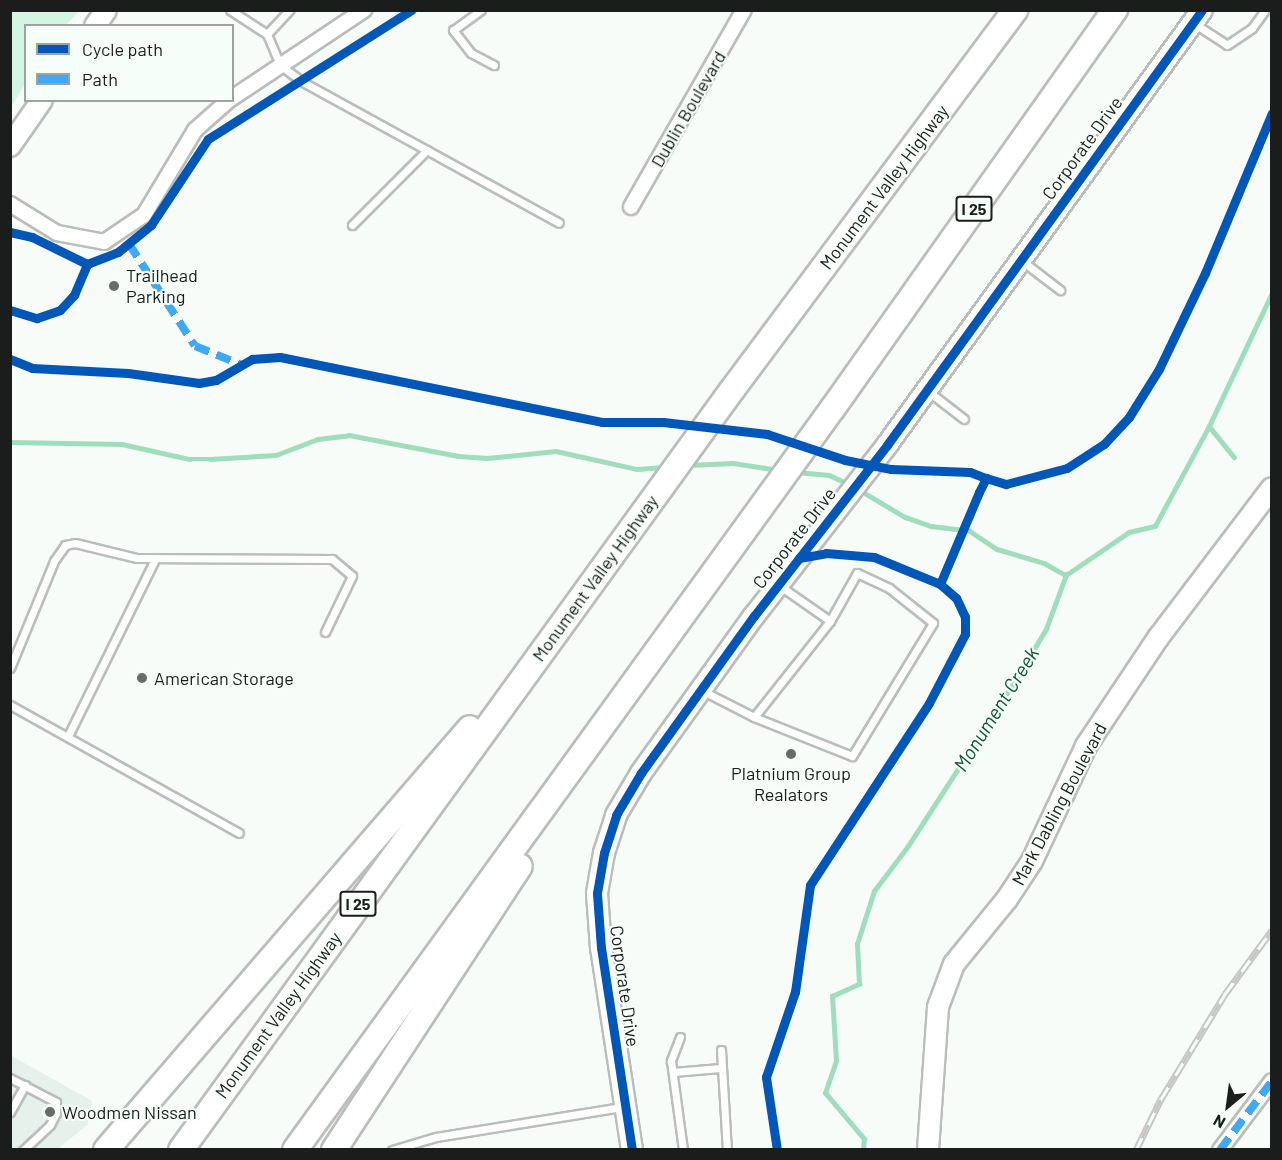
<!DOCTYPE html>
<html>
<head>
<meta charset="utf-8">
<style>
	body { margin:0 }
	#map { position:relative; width:1282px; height:1160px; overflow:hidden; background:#f7fcf9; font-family:Barlow,sans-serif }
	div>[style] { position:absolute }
	.built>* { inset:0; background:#e6f1eb }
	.green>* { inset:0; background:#d4f5e2 }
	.stream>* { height:4.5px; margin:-2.25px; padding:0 2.25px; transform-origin:2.25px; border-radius:2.25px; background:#a0ddbd }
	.roads { filter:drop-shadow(2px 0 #babebb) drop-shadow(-2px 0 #babebb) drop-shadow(0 2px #babebb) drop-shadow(0 -2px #babebb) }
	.lane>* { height:7px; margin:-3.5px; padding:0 3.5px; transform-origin:3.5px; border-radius:3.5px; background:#fefffe }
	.street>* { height:14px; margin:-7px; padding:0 7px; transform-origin:7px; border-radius:7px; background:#fefffe }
	.secondary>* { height:20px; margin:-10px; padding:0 10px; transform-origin:10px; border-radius:10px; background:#fefffe }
	.highway>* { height:24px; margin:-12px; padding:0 12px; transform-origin:12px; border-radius:12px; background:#fefffe }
	.rail>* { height:7px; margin-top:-3.5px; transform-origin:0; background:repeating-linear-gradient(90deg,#f5fef8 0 14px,#c6c6c6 0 28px); box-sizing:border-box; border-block:2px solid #c6c6c6 }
	.quiet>* { height:8px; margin-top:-4px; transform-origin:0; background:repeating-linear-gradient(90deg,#3fa9f5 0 15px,transparent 0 23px) }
	.cycleway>* { height:9px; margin:-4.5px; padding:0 4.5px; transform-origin:4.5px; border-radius:4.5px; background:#0057b8 }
	.dots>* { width:16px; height:16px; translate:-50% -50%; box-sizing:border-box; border:3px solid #f5fef8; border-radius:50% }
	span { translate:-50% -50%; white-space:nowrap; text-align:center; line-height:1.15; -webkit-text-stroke:4.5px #f5fef8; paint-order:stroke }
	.shield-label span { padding:2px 4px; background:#f5fef8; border:2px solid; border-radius:4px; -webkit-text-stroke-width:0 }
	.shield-label { font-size:16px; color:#1a1d1c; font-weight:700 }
	.street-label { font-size:18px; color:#1a1d1c }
	.poi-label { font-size:18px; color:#1a1d1c }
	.left { translate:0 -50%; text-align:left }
	.water-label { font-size:20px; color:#105437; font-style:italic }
	.frame { position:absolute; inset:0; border:12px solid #1a1d1c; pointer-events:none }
	.legend { position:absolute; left:24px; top:24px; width:210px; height:78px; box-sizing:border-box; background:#f5fef8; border:2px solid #9da4a0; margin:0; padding:8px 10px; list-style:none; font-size:18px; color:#1a1d1c }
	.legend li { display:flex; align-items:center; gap:12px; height:30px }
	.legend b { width:30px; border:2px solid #9da4a0 }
	.north { position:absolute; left:1198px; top:1076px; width:60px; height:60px; -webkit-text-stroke:4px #f5fef8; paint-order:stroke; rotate:209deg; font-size:16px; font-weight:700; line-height:24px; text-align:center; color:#1a1d1c }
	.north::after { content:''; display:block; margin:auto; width:21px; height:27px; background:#1a1d1c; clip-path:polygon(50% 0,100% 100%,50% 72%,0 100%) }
</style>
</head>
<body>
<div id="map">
	<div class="built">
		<i style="clip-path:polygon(10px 1055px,92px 1101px,88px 1124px,58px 1149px,11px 1149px)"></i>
	</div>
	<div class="green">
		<i style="clip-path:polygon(11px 10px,79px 11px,66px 25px,26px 26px,25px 84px,11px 107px)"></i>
	</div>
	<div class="stream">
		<i style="left:1209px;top:426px;width:40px;rotate:51deg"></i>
		<i style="left:10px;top:442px;width:112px;rotate:1deg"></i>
		<i style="left:122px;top:444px;width:69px;rotate:12.6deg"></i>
		<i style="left:189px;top:459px;width:21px"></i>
		<i style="left:210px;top:459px;width:66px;rotate:-3.5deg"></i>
		<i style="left:276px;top:455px;width:45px;rotate:-20.9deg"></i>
		<i style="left:318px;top:439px;width:31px;rotate:-7deg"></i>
		<i style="left:349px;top:435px;width:111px;rotate:10.9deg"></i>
		<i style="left:458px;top:456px;width:29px;rotate:4deg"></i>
		<i style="left:487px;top:458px;width:69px;rotate:-5.8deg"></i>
		<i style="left:556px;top:451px;width:83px;rotate:12.5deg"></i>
		<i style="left:637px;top:469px;width:29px;rotate:-4deg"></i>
		<i style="left:689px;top:465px;width:44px;rotate:-2.6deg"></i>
		<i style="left:733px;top:463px;width:47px;rotate:8.7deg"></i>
		<i style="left:796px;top:472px;width:33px;rotate:5deg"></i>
		<i style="left:829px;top:475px;width:24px;rotate:24deg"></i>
		<i style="left:858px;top:489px;width:55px;rotate:30.8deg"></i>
		<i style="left:905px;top:517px;width:28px;rotate:19deg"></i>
		<i style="left:931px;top:526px;width:39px;rotate:7deg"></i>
		<i style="left:970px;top:531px;width:32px;rotate:34deg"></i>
		<i style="left:997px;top:549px;width:49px;rotate:16.6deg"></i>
		<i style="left:1044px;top:563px;width:25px;rotate:29deg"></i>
		<i style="left:863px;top:1150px;width:11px;rotate:-85deg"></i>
		<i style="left:864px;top:1139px;width:60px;rotate:-130.3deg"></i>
		<i style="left:825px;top:1093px;width:34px;rotate:-71deg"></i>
		<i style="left:836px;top:1061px;width:65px;rotate:-93.5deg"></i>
		<i style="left:832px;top:996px;width:30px;rotate:-24deg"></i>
		<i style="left:859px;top:984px;width:40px;rotate:-92.9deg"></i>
		<i style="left:857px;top:944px;width:56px;rotate:-72.2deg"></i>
		<i style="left:874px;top:891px;width:56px;rotate:-52.9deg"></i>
		<i style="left:908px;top:846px;width:193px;rotate:-57.1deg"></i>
		<i style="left:1013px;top:684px;width:64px;rotate:-59deg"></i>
		<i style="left:1046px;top:629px;width:58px;rotate:-69.7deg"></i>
		<i style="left:1066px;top:575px;width:76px;rotate:-34.3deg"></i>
		<i style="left:1129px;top:532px;width:27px;rotate:-13deg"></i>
		<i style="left:1155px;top:526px;width:114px;rotate:-61.6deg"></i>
		<i style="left:1209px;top:426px;width:147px;rotate:-64.7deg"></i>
	</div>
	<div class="roads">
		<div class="lane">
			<i style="left:230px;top:10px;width:44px;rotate:33deg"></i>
			<i style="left:267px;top:34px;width:34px;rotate:67deg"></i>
			<i style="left:280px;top:65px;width:26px;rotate:37deg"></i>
			<i style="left:301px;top:81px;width:294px;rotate:28.8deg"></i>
			<i style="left:481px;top:10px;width:34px;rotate:144deg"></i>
			<i style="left:453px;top:30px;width:29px;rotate:52deg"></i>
			<i style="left:471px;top:53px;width:26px;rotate:28deg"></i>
			<i style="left:1195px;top:24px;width:38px;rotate:33deg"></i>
			<i style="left:1227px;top:45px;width:30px;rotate:-34deg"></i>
			<i style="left:1252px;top:28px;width:22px;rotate:-54deg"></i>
			<i style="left:267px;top:34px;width:33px;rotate:-47deg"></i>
			<i style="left:352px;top:225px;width:106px;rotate:-45deg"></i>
			<i style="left:1022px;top:261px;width:48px;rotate:37.3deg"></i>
			<i style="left:929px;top:392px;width:44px;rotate:37.6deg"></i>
			<i style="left:780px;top:586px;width:61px;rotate:35deg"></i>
			<i style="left:830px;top:621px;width:55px;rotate:-60.6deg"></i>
			<i style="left:857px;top:573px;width:35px;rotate:25deg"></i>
			<i style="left:889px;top:588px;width:56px;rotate:38.5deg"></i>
			<i style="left:933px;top:623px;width:156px;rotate:121.3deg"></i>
			<i style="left:852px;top:756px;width:105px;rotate:-158.3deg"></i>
			<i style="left:754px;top:717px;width:122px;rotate:-51.6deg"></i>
			<i style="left:10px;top:668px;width:116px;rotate:-67.6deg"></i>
			<i style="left:54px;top:561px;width:19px;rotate:-55deg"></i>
			<i style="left:65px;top:545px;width:10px;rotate:-11deg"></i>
			<i style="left:75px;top:543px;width:64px;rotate:13.6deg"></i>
			<i style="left:137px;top:558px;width:195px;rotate:0.3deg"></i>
			<i style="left:332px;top:559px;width:26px;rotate:40deg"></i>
			<i style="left:352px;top:576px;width:62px;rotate:115.7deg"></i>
			<i style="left:703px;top:691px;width:57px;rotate:27deg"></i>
			<i style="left:10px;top:705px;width:262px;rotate:29.2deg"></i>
			<i style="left:68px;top:736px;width:197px;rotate:-63.8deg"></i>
			<i style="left:680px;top:1037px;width:26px;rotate:111deg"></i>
			<i style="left:671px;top:1061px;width:90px;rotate:82.3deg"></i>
			<i style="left:721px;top:1050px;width:100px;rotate:86.6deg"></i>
			<i style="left:673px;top:1072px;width:47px;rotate:-4.9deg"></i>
			<i style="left:10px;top:1078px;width:52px;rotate:27.6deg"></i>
			<i style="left:56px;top:1102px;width:11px;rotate:90deg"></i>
			<i style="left:56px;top:1113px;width:13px;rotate:117deg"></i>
			<i style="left:50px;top:1125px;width:37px;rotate:137deg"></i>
			<i style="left:10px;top:1112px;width:31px;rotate:-61deg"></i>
			<i style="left:392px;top:1150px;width:46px;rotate:-16.5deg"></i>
			<i style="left:436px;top:1137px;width:188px;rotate:-9.2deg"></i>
		</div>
		<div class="street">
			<i style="left:232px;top:98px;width:159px;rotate:-33.7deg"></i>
			<i style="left:10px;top:204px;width:55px;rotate:31.7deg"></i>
			<i style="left:57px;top:233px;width:48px;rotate:10.8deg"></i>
			<i style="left:104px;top:242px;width:48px;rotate:-34deg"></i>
			<i style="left:144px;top:215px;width:99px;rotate:-59deg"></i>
			<i style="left:195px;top:130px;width:45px;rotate:-41.4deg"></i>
			<i style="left:631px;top:207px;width:227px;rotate:-60.2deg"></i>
			<i style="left:1220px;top:1150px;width:86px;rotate:-53deg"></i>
		</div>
		<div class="secondary">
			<i style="left:95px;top:26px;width:19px;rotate:-55deg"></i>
			<i style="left:10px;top:146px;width:56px;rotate:-55.2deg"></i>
			<i style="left:632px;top:1150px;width:204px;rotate:-98.7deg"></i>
			<i style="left:601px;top:948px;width:55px;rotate:-94.2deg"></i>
			<i style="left:597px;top:893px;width:41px;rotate:-80.1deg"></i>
			<i style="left:604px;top:853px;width:40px;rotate:-72deg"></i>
			<i style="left:616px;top:815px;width:49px;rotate:-59.2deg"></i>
			<i style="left:641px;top:773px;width:193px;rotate:-54.3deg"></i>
			<i style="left:754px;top:616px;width:217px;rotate:-52.1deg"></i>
			<i style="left:887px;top:445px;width:537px;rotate:-54.09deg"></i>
			<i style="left:928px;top:1150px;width:143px;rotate:-86deg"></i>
			<i style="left:938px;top:1007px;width:46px;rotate:-69.6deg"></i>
			<i style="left:954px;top:964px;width:84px;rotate:-50.8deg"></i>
			<i style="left:1007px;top:899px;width:45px;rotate:-56.7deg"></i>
			<i style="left:1032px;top:861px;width:127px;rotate:-64.8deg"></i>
			<i style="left:1086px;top:746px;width:130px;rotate:-56.3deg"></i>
			<i style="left:1158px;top:638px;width:188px;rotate:-52.8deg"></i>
		</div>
		<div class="highway">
			<i style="left:106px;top:1150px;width:557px;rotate:-49.22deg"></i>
			<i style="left:181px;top:1150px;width:939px;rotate:-54.06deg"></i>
			<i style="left:732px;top:390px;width:474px;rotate:-53.3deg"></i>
			<i style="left:295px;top:1150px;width:917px;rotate:-54.06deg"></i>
			<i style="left:833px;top:408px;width:488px;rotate:-54.7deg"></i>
			<i style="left:334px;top:1150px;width:339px;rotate:-56.8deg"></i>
		</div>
	</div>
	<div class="rail">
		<i style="left:1136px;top:1150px;width:57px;rotate:-63.9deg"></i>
		<i style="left:1161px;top:1099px;width:123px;rotate:-58.6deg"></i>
		<i style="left:1225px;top:994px;width:79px;rotate:-53.7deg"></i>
	</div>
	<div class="quiet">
		<i style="left:129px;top:244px;width:121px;rotate:57.1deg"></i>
		<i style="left:195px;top:346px;width:51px;rotate:22deg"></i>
		<i style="left:1220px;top:1150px;width:86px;rotate:-53deg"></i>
	</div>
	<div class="cycleway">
		<i style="left:10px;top:232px;width:23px;rotate:13deg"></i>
		<i style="left:32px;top:237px;width:61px;rotate:26.1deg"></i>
		<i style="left:87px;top:264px;width:33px;rotate:-21deg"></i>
		<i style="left:118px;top:252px;width:43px;rotate:-39.3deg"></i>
		<i style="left:151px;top:225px;width:103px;rotate:-56.5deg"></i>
		<i style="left:208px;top:139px;width:241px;rotate:-32.4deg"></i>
		<i style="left:10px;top:310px;width:28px;rotate:17deg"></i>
		<i style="left:37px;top:318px;width:24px;rotate:-19deg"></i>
		<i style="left:60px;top:310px;width:21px;rotate:-47deg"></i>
		<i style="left:74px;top:295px;width:34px;rotate:-67deg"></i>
		<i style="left:10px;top:359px;width:24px;rotate:22deg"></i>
		<i style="left:32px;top:368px;width:96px;rotate:3deg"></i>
		<i style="left:128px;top:373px;width:72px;rotate:8deg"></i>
		<i style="left:199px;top:383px;width:17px;rotate:-10deg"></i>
		<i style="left:216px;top:380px;width:42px;rotate:-30.3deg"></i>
		<i style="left:252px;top:359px;width:28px;rotate:-4deg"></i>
		<i style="left:280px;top:357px;width:328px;rotate:11.4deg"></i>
		<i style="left:602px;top:422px;width:61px"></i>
		<i style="left:663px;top:422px;width:105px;rotate:6.6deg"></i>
		<i style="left:767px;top:434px;width:82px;rotate:18.4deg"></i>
		<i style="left:845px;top:460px;width:47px;rotate:11.1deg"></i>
		<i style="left:891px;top:469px;width:79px;rotate:2.2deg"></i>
		<i style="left:970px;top:472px;width:17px;rotate:21deg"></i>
		<i style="left:799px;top:558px;width:27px;rotate:-10deg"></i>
		<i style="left:826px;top:553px;width:48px;rotate:4.8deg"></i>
		<i style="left:874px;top:557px;width:71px;rotate:22.2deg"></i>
		<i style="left:632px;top:1150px;width:204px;rotate:-98.7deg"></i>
		<i style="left:601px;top:948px;width:55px;rotate:-94.2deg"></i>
		<i style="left:597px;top:893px;width:41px;rotate:-80.1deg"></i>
		<i style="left:604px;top:853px;width:40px;rotate:-72deg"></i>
		<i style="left:616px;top:815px;width:49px;rotate:-59.2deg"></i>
		<i style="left:641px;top:773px;width:193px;rotate:-54.3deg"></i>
		<i style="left:754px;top:616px;width:217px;rotate:-52.1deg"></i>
		<i style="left:887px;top:445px;width:537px;rotate:-54.09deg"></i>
		<i style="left:777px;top:1150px;width:74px;rotate:-98.6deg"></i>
		<i style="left:766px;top:1077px;width:90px;rotate:-71.2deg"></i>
		<i style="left:795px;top:992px;width:108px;rotate:-82deg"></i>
		<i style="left:810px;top:885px;width:217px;rotate:-56.8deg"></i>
		<i style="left:929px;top:703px;width:78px;rotate:-62.4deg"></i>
		<i style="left:965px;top:634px;width:17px;rotate:-90deg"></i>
		<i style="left:965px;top:617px;width:21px;rotate:-115deg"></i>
		<i style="left:956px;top:598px;width:21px;rotate:-139deg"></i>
		<i style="left:940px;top:584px;width:100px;rotate:-67deg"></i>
		<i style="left:979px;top:492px;width:16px;rotate:-63deg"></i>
		<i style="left:986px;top:478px;width:21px;rotate:17deg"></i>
		<i style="left:1006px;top:484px;width:63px;rotate:-14.7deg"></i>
		<i style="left:1067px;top:468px;width:44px;rotate:-33deg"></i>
		<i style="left:1104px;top:444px;width:37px;rotate:-47deg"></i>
		<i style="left:1129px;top:417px;width:57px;rotate:-58deg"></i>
		<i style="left:1159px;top:369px;width:106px;rotate:-64.4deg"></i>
		<i style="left:1205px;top:273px;width:173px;rotate:-67.3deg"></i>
	</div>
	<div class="dots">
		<i style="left:114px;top:286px;background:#676b69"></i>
		<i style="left:142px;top:678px;background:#676b69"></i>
		<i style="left:791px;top:754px;background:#676b69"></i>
		<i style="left:50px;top:1112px;background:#676b69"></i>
	</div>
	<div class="shield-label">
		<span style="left:974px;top:209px">I 25</span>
		<span style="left:358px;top:904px">I 25</span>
	</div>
	<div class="street-label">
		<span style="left:688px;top:109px;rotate:-60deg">Dublin Boulevard</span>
		<span style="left:1082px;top:148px;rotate:-54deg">Corporate Drive</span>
		<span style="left:884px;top:187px;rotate:-53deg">Monument Valley Highway</span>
		<span style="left:794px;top:538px;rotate:-52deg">Corporate Drive</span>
		<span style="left:595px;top:578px;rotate:-54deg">Monument Valley Highway</span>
		<span style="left:1059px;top:804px;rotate:-62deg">Mark Dabling Boulevard</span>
		<span style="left:625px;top:986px;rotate:82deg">Corporate Drive</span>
		<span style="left:278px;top:1015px;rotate:-54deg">Monument Valley Highway</span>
	</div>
	<div class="poi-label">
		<span class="left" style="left:126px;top:286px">Trailhead<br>Parking</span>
		<span class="left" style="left:154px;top:678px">American Storage</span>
		<span style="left:791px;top:784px">Platnium Group<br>Realators</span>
		<span class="left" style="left:62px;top:1112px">Woodmen Nissan</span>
	</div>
	<div class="water-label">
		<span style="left:996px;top:709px;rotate:-58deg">Monument Creek</span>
	</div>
	<div class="frame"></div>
	<ul class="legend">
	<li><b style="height:8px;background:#0057b8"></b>Cycle path</li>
	<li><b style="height:8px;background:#3fa9f5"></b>Path</li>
	</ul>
	<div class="north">N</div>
</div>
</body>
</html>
